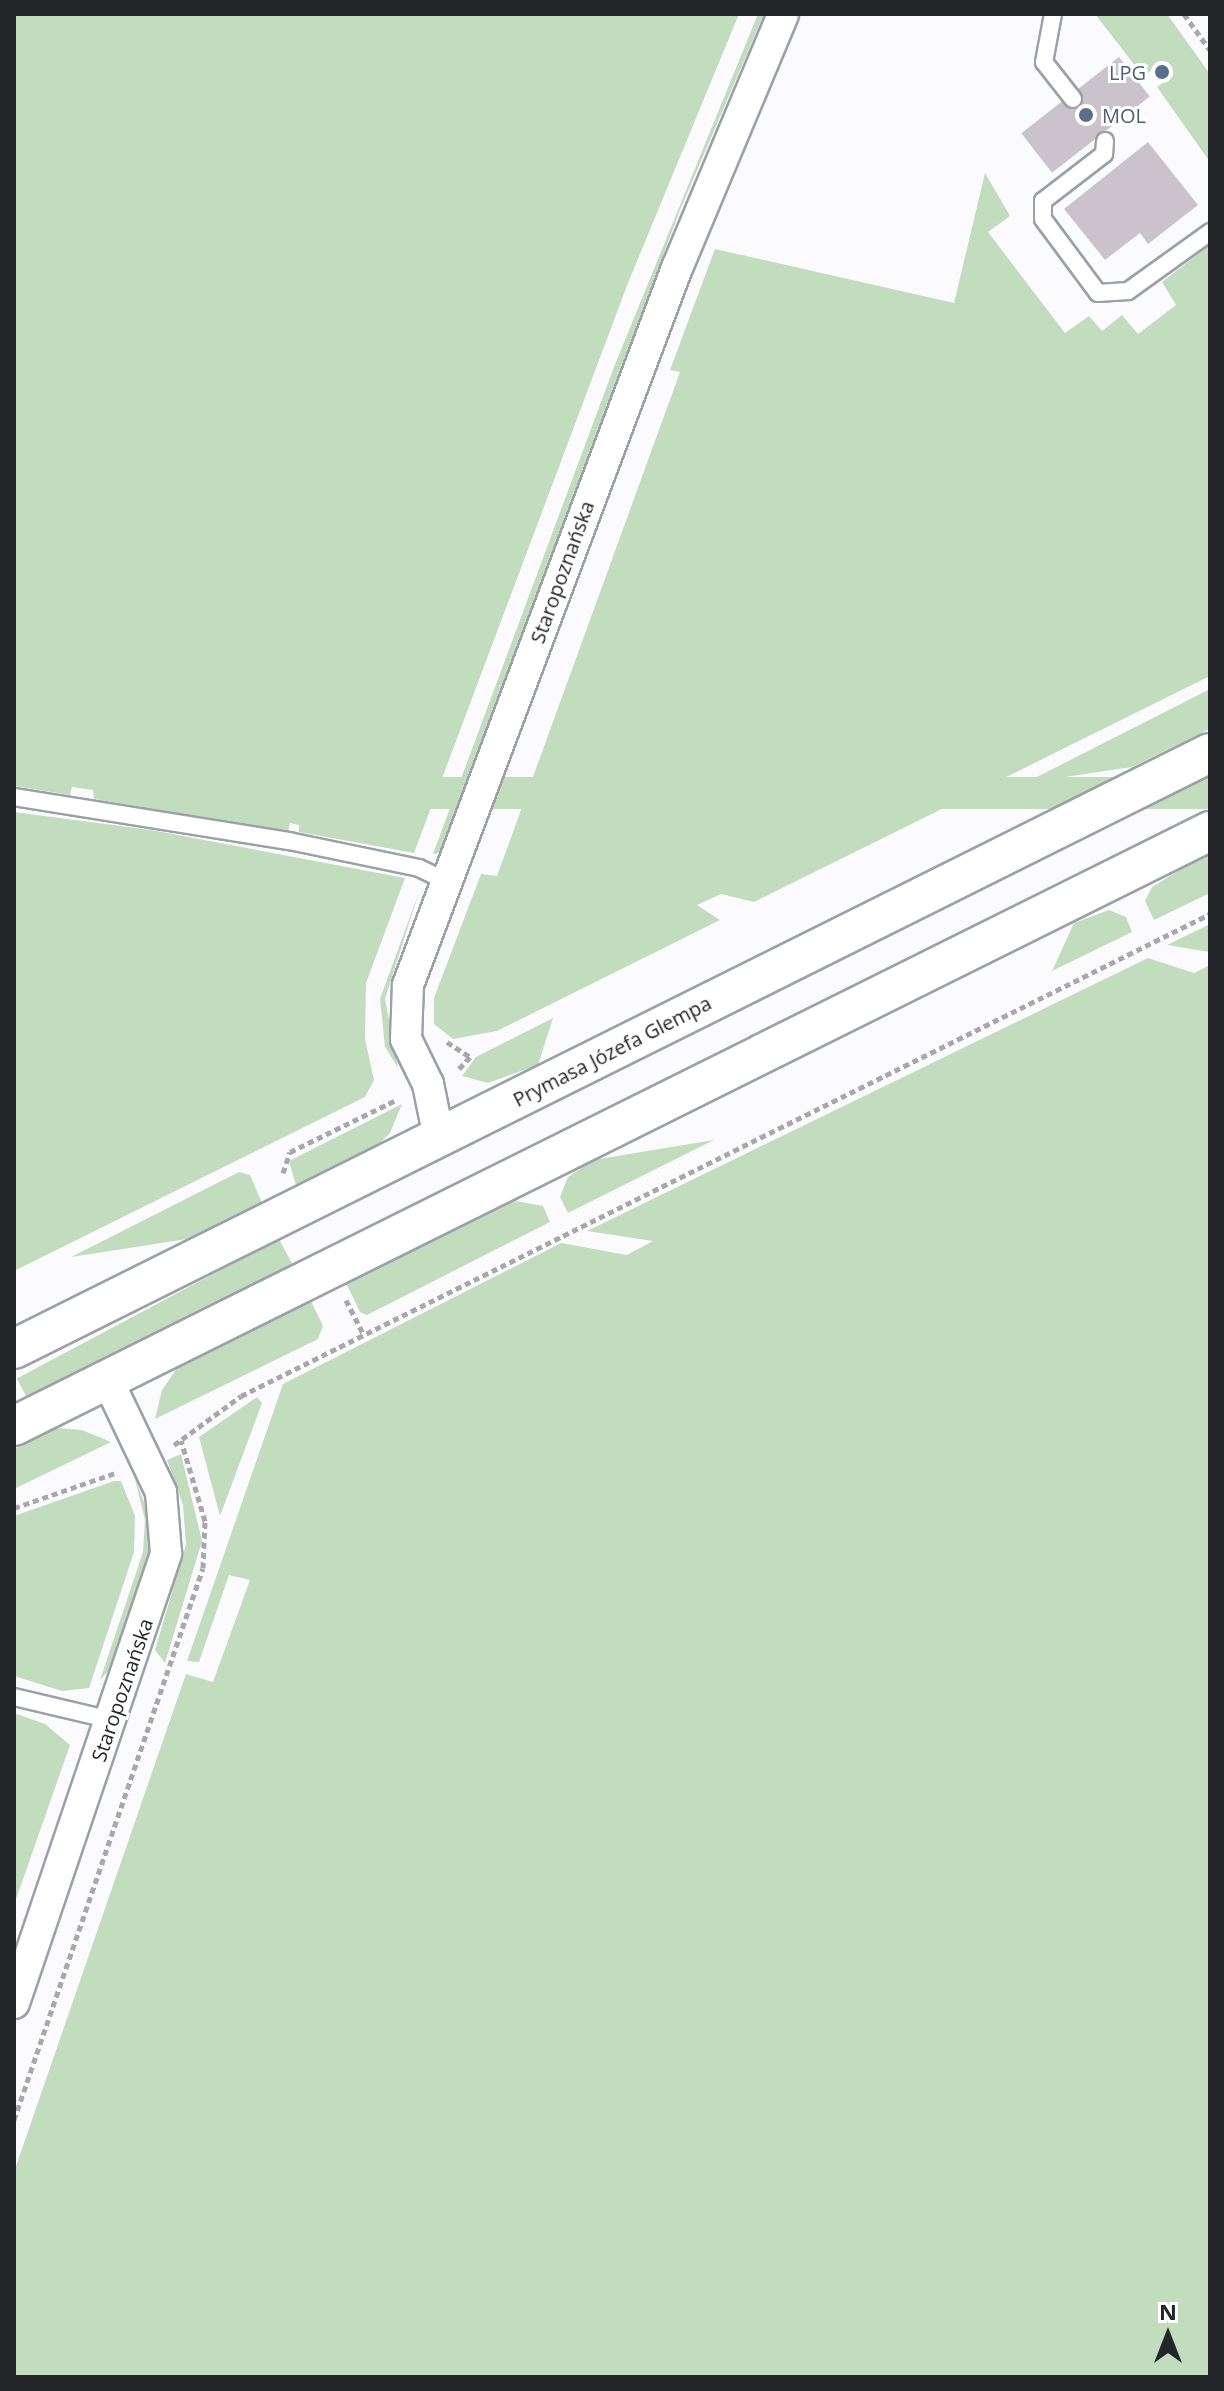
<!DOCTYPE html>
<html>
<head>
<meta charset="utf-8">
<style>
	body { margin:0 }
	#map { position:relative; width:1224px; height:2391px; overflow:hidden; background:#fbfbfe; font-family:"Open Sans",sans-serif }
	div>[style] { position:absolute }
	.green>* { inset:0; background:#c2dcbe; transform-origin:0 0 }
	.building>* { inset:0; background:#cac3cc; transform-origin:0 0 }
	.path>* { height:5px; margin-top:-2.5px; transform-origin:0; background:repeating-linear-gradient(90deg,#a8a8ac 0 6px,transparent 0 10px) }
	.roads { filter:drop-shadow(2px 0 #9ba0a9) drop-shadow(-2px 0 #9ba0a9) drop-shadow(0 2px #9ba0a9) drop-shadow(0 -2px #9ba0a9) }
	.service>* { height:16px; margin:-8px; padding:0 8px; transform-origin:8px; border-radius:8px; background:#fff }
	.minor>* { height:30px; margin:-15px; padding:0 15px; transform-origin:15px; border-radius:15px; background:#fff }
	.tertiary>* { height:38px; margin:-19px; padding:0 19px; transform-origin:19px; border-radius:19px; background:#fff }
	.dots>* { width:22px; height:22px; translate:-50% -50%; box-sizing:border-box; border:4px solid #fff; border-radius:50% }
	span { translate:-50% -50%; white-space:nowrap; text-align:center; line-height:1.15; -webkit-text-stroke:6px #fff; paint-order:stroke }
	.service-label { font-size:20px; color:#4e5e75 }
	.right { translate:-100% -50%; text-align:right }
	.left { translate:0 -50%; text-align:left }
	.street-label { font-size:20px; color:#232529 }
	.frame { position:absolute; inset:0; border:16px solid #232529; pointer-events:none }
	.north { position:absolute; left:1128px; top:2295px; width:80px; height:80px; -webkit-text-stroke:6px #fff; paint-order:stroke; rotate:0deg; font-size:22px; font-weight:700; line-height:32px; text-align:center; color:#232529 }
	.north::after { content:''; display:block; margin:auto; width:28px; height:36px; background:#232529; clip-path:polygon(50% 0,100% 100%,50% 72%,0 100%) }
</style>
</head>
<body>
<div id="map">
	<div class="green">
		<i style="clip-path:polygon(14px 14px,739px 14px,628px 283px,414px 853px,299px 832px,299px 825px,290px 823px,288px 832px,94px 799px,93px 790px,72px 787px,70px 795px,14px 786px)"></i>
		<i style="clip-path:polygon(758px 14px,764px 14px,680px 210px,439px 853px,433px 854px,614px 367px)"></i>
		<i style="clip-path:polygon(1095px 14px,1167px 14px,1210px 74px,1210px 162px,1157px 87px,1173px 75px,1164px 62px,1143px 76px)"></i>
		<i style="clip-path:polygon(985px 173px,1010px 216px,988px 232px,1065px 333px,1089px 316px,1102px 331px,1122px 315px,1138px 334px,1176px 305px,1162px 282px,1210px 245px,1210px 676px,754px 902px,721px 894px,697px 905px,720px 920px,497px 1031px,453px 1039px,434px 1024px,434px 998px,481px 874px,497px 876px,680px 372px,670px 370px,715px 249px,954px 303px)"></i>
		<i style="clip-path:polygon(1210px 689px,1210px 729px,1132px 767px,1025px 783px)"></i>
		<i style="left:1210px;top:777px;width:32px;height:1000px;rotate:90deg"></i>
		<i style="clip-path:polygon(14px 812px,151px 830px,405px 878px,366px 983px,365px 1039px,374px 1080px,365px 1097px,14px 1271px)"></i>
		<i style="clip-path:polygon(1210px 852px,1210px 893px,1154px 920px,1145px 901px,1152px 887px)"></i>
		<i style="clip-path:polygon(419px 892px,385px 999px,398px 1068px,385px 1047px,380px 999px)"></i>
		<i style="clip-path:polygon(1109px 910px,1126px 917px,1132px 932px,1052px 971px,1074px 923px)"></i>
		<i style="clip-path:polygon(1210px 924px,1210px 952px,1167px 945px)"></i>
		<i style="clip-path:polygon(1148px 958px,1194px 973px,1210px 965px,1210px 2377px,14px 2377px,14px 2172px,186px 1674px,213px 1682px,250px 1580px,229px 1575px,199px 1662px,187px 1661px,283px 1384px,561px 1243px,627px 1255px,653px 1241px,587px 1231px)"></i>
		<i style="clip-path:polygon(553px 1018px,538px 1065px,488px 1083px,462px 1076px,476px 1057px)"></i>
		<i style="clip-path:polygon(402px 1104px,390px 1133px,377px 1146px,296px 1185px,289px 1161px)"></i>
		<i style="clip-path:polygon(714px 1140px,568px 1213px,560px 1197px,568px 1177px,593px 1160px)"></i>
		<i style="clip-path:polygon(239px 1172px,250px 1175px,262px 1203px,187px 1239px,71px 1257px)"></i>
		<i style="clip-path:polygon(515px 1201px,543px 1206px,550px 1222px,367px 1315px,360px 1312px,346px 1283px)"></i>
		<i style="left:279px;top:1239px;width:30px;height:297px;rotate:62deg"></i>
		<i style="clip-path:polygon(311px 1301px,323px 1326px,318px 1339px,155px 1419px,162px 1390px,177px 1368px)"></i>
		<i style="clip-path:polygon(257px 1397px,262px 1403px,220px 1516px,199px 1437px)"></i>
		<i style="clip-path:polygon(82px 1430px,111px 1442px,14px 1489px,14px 1449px,58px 1428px)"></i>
		<i style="clip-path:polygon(181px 1454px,202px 1541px,165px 1663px,155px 1650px,186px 1544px,183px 1505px,167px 1460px)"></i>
		<i style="clip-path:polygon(134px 1475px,149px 1516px,149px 1552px,110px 1669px,100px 1680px,143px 1552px,145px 1520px)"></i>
		<i style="clip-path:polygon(114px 1481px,121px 1481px,135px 1516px,134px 1552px,89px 1688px,62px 1691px,14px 1676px,14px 1516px)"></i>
		<i style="clip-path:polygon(14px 1713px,45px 1724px,70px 1745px,14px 1905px)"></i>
	</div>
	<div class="building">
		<i style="left:1119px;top:57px;width:50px;height:124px;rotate:52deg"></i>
		<i style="clip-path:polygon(1148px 142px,1198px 205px,1148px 244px,1140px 233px,1105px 260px,1064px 209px)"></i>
	</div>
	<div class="path">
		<i style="left:1184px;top:14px;width:44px;rotate:54.2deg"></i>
		<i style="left:447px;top:1042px;width:27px;rotate:33deg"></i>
		<i style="left:470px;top:1057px;width:16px;rotate:133deg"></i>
		<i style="left:283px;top:1173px;width:22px;rotate:-72deg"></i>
		<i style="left:290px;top:1152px;width:118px;rotate:-26.1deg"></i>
		<i style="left:346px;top:1300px;width:39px;rotate:63deg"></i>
		<i style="left:174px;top:1445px;width:83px;rotate:-36.2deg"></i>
		<i style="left:241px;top:1396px;width:1082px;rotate:-26.45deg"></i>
		<i style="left:14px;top:1508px;width:107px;rotate:-19.1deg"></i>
		<i style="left:14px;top:2120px;width:583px;rotate:-71.1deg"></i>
		<i style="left:203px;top:1568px;width:47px;rotate:-87.6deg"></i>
		<i style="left:205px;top:1521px;width:84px;rotate:-106.5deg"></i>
	</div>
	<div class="roads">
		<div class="service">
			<i style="left:1053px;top:14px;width:49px;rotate:100.6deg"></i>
			<i style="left:1044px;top:62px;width:47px;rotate:51.9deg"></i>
			<i style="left:1105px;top:141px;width:13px;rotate:94deg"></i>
			<i style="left:1104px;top:154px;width:77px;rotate:142.4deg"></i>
			<i style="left:1043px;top:201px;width:18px;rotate:90deg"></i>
			<i style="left:1043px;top:219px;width:92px;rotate:53.4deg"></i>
			<i style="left:1098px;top:293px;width:30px;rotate:-4deg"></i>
			<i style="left:1128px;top:291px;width:101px;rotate:-35.7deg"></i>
			<i style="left:14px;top:797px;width:278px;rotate:9.1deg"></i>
			<i style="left:289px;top:841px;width:133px;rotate:11.7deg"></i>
			<i style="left:419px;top:868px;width:30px;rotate:26deg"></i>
			<i style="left:14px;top:1697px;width:100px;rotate:13.3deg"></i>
		</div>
		<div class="minor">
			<i style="left:439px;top:1138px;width:55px;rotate:-101.5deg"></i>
			<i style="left:428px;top:1084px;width:50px;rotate:-116.1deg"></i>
			<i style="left:406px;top:1039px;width:54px;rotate:-87.9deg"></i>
			<i style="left:408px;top:985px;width:766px;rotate:-69.44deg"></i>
			<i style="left:677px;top:268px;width:275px;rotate:-67.3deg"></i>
			<i style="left:14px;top:2003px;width:475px;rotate:-71.3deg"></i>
			<i style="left:166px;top:1553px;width:61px;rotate:-94.7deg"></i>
			<i style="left:161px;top:1492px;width:125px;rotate:-115.5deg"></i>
		</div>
		<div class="tertiary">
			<i style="left:14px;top:1349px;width:1336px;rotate:-26.49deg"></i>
			<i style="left:14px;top:1426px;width:1336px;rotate:-26.45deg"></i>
		</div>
	</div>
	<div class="dots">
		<i style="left:1162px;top:72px;background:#5c6f8a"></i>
		<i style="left:1086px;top:115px;background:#5c6f8a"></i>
	</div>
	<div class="service-label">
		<span class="right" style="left:1146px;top:72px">LPG</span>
		<span class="left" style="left:1102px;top:115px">MOL</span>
	</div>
	<div class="street-label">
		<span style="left:562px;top:572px;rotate:-70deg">Staropoznańska</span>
		<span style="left:612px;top:1051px;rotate:-27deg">Prymasa Józefa Glempa</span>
		<span style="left:122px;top:1690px;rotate:-71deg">Staropoznańska</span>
	</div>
	<div class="frame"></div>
	<div class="north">N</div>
</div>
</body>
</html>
